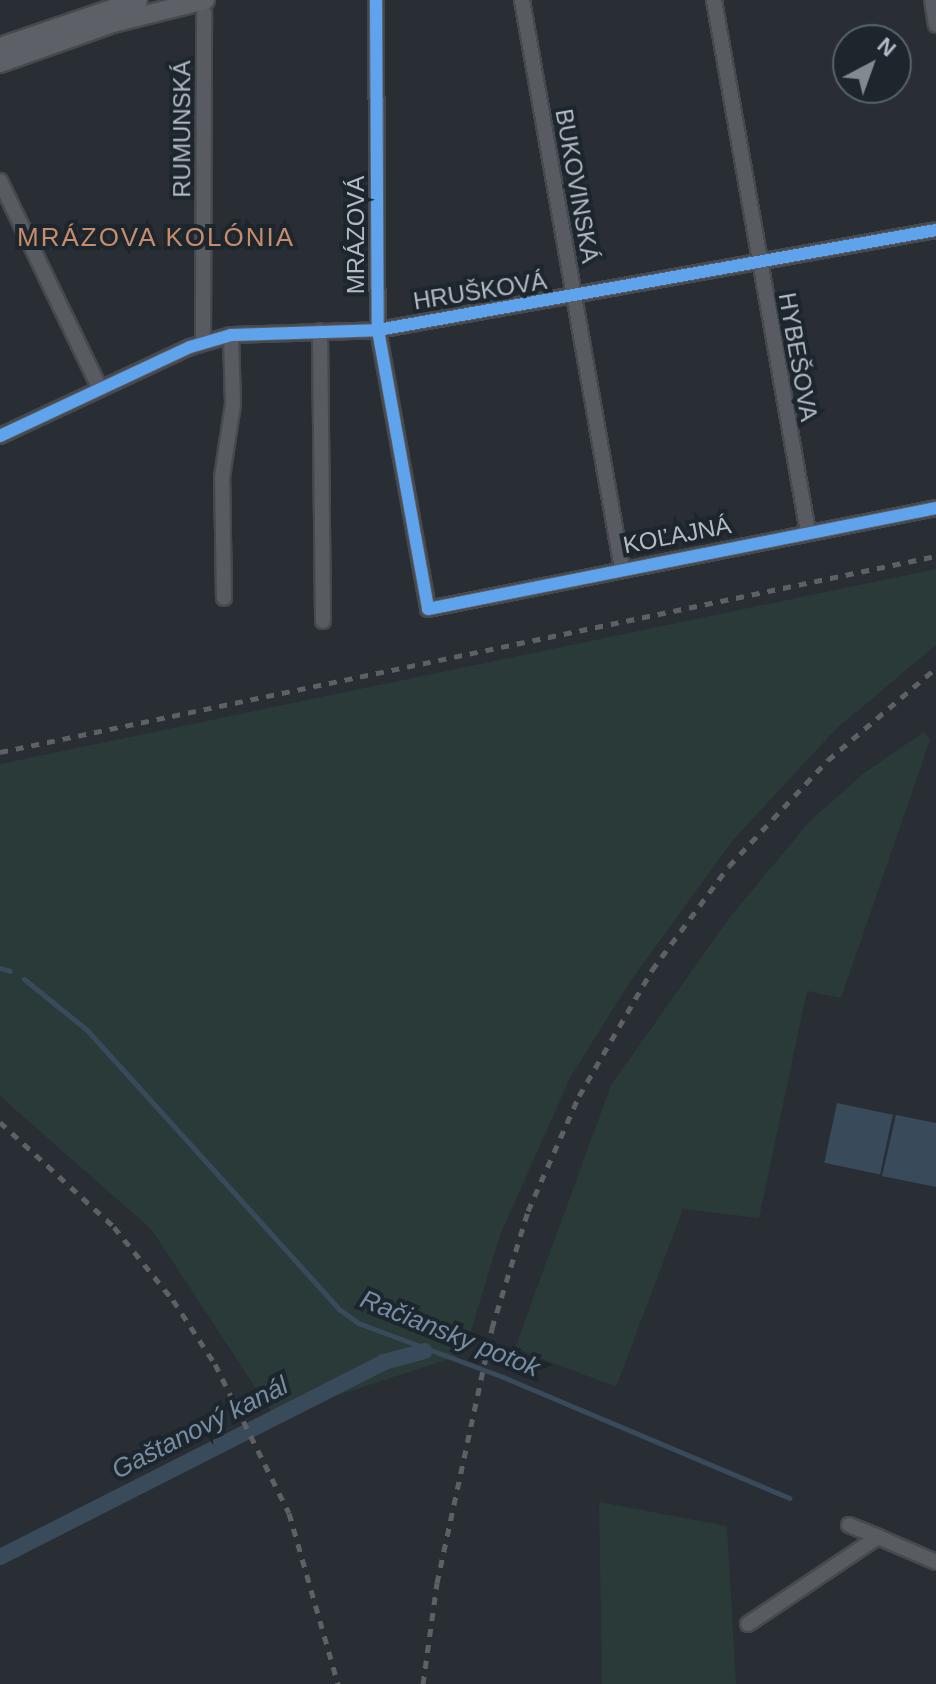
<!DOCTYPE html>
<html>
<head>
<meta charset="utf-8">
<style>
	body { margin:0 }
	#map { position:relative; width:936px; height:1684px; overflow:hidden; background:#282e33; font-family:Helvetica,sans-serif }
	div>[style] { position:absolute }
	.green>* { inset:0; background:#293a39 }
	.water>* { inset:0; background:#394a5b; transform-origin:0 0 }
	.stream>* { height:5px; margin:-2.5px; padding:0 2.5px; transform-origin:2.5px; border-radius:2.5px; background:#394a5b }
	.canal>* { height:16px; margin:-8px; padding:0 8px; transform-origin:8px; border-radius:8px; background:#394a5b }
	.roads { filter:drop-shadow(2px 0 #464a4e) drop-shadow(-2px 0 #464a4e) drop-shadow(0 2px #464a4e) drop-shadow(0 -2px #464a4e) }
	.street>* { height:14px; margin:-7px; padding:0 7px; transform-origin:7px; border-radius:7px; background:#585c62 }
	.secondary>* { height:18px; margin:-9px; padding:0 9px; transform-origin:9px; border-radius:9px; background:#5d6066 }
	.rail>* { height:5px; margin-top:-2.5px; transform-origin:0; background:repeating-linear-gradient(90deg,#5d6064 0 8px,transparent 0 16px) }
	.cycleway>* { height:12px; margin:-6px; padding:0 6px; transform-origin:6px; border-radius:6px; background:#60a3ed }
	span { translate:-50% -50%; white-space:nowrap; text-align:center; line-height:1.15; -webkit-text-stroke:8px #1d252d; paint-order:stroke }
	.street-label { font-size:24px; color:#b3bbc4 }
	.neighbourhood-label { font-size:26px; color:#c78c6b; letter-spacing:2px }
	.water-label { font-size:26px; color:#768da4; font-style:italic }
	.north { position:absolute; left:832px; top:24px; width:80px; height:80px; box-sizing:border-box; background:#1d252d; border:2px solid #596169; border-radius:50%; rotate:41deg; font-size:22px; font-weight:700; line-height:32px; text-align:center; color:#b3bbc4 }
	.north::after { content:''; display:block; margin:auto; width:28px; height:36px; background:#828a91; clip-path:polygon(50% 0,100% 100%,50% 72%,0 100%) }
</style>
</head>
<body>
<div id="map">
	<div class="green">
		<i style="clip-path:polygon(936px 569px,936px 645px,836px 729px,732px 841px,627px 986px,570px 1078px,500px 1235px,464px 1354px,274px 1416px,152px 1230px,0 1096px,0 764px)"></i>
		<i style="clip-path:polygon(924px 732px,930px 740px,841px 998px,807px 991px,759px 1218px,683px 1209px,616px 1387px,515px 1348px,611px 1085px,730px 917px,810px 821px,864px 773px)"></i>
		<i style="clip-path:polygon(599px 1502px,727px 1526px,736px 1684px,602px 1684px)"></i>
	</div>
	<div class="water">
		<i style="left:837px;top:1103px;width:57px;height:61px;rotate:12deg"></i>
		<i style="clip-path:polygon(896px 1115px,936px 1123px,936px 1187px,882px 1176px)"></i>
	</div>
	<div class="stream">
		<i style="left:0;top:968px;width:10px;rotate:17deg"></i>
		<i style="left:24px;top:979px;width:81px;rotate:39deg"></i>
		<i style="left:87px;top:1030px;width:376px;rotate:47.9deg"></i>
		<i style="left:339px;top:1309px;width:24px;rotate:36deg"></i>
		<i style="left:358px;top:1323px;width:155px;rotate:20.4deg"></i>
		<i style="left:503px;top:1377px;width:311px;rotate:22.9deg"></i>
	</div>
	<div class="canal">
		<i style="left:0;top:1557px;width:431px;rotate:-26.9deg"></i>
		<i style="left:384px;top:1362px;width:42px;rotate:-15deg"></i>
	</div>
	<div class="roads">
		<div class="street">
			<i style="left:376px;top:0;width:330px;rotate:89.7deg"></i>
			<i style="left:378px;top:330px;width:283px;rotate:79.8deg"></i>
			<i style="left:428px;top:609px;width:518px;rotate:-11.24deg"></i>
			<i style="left:522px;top:0;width:577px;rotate:80.02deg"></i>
			<i style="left:714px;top:0;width:540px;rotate:79.98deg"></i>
			<i style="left:932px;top:0;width:25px;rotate:81deg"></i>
			<i style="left:0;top:181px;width:229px;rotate:64.3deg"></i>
			<i style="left:320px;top:331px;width:290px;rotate:89.4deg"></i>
			<i style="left:203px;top:342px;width:329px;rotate:-89.8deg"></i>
			<i style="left:0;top:436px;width:210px;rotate:-25.1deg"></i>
			<i style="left:190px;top:347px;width:43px;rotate:-16.3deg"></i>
			<i style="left:231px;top:335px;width:147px;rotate:-1.9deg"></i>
			<i style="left:378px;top:330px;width:567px;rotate:-10.16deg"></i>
			<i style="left:224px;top:598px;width:121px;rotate:-90.9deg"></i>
			<i style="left:222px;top:477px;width:74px;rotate:-81.4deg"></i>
			<i style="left:233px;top:404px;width:69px;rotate:-91.7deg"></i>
			<i style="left:849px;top:1525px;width:31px;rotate:22deg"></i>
			<i style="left:748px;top:1624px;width:156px;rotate:-33.8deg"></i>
			<i style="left:878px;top:1537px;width:63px;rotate:23.3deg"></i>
		</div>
		<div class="secondary">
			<i style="left:0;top:47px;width:146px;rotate:-18.8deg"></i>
			<i style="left:0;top:63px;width:120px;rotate:-19.5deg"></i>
			<i style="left:113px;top:23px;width:95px;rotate:-14deg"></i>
		</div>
	</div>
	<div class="rail">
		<i style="left:0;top:752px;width:956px;rotate:-11.83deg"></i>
		<i style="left:0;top:1122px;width:155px;rotate:42.6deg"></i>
		<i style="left:114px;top:1227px;width:94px;rotate:51.1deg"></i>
		<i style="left:173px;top:1300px;width:77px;rotate:56.7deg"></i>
		<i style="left:215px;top:1364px;width:166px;rotate:63.6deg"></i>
		<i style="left:289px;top:1513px;width:178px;rotate:74deg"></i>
		<i style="left:423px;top:1684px;width:102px;rotate:-82.1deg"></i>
		<i style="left:437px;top:1583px;width:261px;rotate:-77.8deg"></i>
		<i style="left:492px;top:1328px;width:122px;rotate:-72.9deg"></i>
		<i style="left:528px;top:1211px;width:126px;rotate:-66.1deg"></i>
		<i style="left:579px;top:1096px;width:146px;rotate:-59.9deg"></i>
		<i style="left:652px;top:970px;width:129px;rotate:-53.5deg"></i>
		<i style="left:729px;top:866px;width:145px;rotate:-47deg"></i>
		<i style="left:828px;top:760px;width:142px;rotate:-40.4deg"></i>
	</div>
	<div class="cycleway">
		<i style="left:376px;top:0;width:330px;rotate:89.7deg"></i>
		<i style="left:378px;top:330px;width:283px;rotate:79.8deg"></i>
		<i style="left:428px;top:609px;width:518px;rotate:-11.24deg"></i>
		<i style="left:0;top:436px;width:210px;rotate:-25.1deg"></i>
		<i style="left:190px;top:347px;width:43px;rotate:-16.3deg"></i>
		<i style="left:231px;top:335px;width:147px;rotate:-1.9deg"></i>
		<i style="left:378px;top:330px;width:567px;rotate:-10.16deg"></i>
	</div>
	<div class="street-label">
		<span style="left:182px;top:129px;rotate:-90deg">RUMUNSKÁ</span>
		<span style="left:577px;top:186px;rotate:80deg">BUKOVINSKÁ</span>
		<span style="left:356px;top:235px;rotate:-90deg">MRÁZOVÁ</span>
		<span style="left:480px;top:291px;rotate:-9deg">HRUŠKOVÁ</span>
		<span style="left:798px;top:357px;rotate:80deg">HYBEŠOVA</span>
		<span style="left:677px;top:535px;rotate:-11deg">KOĽAJNÁ</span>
	</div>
	<div class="neighbourhood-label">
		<span style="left:156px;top:238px">MRÁZOVA KOLÓNIA</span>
	</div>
	<div class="water-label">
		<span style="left:450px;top:1334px;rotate:22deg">Račiansky potok</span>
		<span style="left:200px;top:1428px;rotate:-27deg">Gaštanový kanál</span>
	</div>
	<div class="north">N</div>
</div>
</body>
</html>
